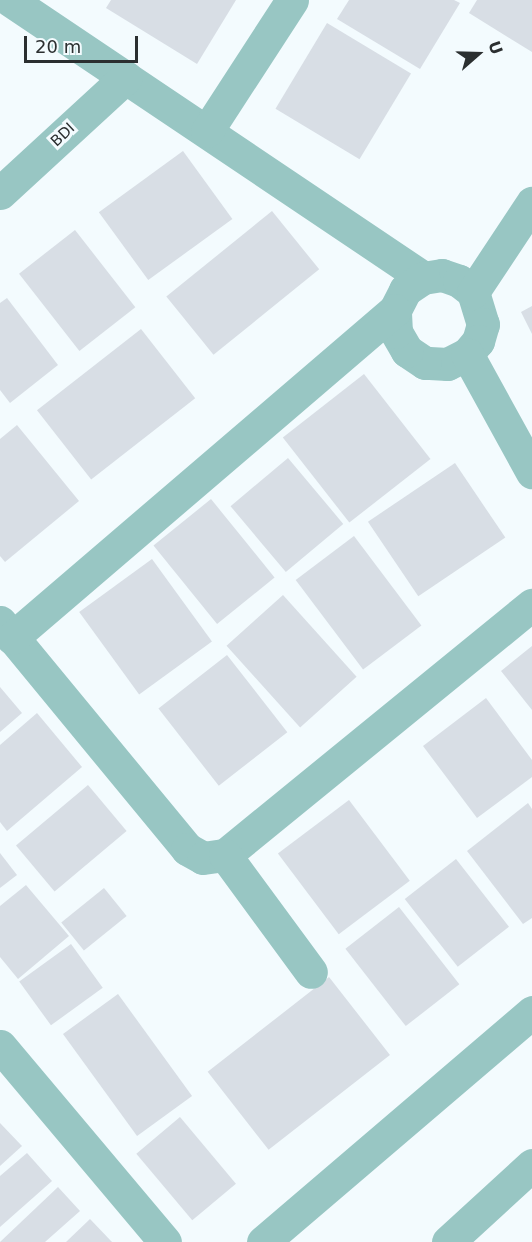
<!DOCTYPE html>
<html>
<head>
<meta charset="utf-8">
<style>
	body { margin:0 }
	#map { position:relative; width:532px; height:1242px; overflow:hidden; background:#f3fbfe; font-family:"DejaVu Sans",sans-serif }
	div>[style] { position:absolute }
	.building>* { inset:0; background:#d8dee5; transform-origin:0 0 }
	.minor>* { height:33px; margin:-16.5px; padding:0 16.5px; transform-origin:16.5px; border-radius:16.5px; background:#98c6c3 }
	span { translate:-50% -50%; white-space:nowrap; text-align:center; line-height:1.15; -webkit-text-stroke:6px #f3fbfe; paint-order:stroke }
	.street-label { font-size:15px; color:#2b2f30 }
	.north { position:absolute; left:448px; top:24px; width:60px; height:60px; -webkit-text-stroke:4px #f3fbfe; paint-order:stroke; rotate:70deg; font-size:16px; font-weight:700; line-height:24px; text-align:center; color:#2b2f30 }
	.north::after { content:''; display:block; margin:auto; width:21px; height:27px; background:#2b2f30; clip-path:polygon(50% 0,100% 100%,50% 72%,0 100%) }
	.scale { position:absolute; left:24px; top:36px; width:114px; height:27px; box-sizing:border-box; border:3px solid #2b2f30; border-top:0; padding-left:8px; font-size:18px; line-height:21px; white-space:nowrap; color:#2b2f30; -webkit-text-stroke:4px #f3fbfe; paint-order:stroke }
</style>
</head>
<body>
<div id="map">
	<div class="building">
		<i style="clip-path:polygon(111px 0,236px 0,197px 64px,106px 8px)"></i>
		<i style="clip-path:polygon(349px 0,454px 0,460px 3px,420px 69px,337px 19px)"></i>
		<i style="clip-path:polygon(477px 0,532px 0,532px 52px,469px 13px)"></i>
		<i style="left:327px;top:23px;width:98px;height:100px;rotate:31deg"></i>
		<i style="left:183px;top:151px;width:84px;height:104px;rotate:54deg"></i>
		<i style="left:272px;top:211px;width:75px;height:136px;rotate:51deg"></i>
		<i style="left:75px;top:230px;width:98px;height:71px;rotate:52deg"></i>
		<i style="clip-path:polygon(7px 298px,58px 365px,10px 403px,0 390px,0 303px)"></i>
		<i style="clip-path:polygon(532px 306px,532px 334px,521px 312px)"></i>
		<i style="left:141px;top:329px;width:88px;height:132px;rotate:52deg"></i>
		<i style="left:364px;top:374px;width:108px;height:103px;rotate:52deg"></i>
		<i style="clip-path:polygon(17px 425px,79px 501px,5px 562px,0 556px,0 439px)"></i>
		<i style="left:288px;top:458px;width:86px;height:75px;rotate:50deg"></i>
		<i style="left:455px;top:463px;width:90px;height:105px;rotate:56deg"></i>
		<i style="left:211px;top:499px;width:101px;height:74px;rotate:51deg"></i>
		<i style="left:354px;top:536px;width:112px;height:73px;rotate:53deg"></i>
		<i style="left:152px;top:559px;width:102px;height:90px;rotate:54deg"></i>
		<i style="left:283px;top:595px;width:110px;height:76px;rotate:48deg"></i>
		<i style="clip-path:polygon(532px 646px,532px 710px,501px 671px)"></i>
		<i style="left:227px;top:655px;width:98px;height:87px;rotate:52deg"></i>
		<i style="clip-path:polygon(0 687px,22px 713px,0 732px)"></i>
		<i style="clip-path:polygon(486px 698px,532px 760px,532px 777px,477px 818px,423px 746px)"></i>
		<i style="clip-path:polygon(37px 713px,82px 767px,7px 831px,0 822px,0 745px)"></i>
		<i style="left:88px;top:785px;width:60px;height:94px;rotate:50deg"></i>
		<i style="left:349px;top:800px;width:101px;height:89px;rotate:53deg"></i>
		<i style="clip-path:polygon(528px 803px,532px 809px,532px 918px,523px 924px,467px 851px)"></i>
		<i style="clip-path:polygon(0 853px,17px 875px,0 888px)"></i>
		<i style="left:456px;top:859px;width:86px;height:65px;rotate:52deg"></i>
		<i style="clip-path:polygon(26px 885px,69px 936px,18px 979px,0 957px,0 906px)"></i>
		<i style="left:104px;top:888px;width:36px;height:55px;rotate:51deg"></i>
		<i style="left:399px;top:907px;width:98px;height:68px;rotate:52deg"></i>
		<i style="left:71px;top:944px;width:54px;height:64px;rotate:54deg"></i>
		<i style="left:329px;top:977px;width:99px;height:154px;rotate:52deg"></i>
		<i style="left:118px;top:994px;width:126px;height:68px;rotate:54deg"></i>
		<i style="left:180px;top:1117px;width:87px;height:57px;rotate:50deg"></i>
		<i style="clip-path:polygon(0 1123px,22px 1146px,0 1166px)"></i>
		<i style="clip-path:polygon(27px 1153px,52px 1181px,0 1227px,0 1176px)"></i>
		<i style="clip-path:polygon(58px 1187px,80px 1211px,45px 1242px,0 1242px)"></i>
		<i style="clip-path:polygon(90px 1219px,112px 1242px,66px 1242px)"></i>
	</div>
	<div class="minor">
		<i style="left:10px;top:0;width:498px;rotate:33.9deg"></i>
		<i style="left:423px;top:278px;width:19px;rotate:-9deg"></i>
		<i style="left:442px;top:275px;width:18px;rotate:19deg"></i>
		<i style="left:459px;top:281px;width:18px;rotate:38deg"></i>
		<i style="left:473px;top:292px;width:34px;rotate:73deg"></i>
		<i style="left:483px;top:324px;width:18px;rotate:106deg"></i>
		<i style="left:478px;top:341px;width:17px;rotate:130deg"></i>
		<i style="left:467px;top:354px;width:22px;rotate:153deg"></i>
		<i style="left:447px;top:364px;width:22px;rotate:-177deg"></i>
		<i style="left:425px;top:363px;width:22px;rotate:-146deg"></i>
		<i style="left:407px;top:351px;width:22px;rotate:-120deg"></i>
		<i style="left:396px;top:332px;width:22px;rotate:-93deg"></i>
		<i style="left:395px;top:310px;width:22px;rotate:-63deg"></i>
		<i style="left:405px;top:290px;width:22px;rotate:-34deg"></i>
		<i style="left:207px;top:131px;width:156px;rotate:-57deg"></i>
		<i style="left:0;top:193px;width:171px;rotate:-42.6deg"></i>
		<i style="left:473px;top:292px;width:107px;rotate:-56.5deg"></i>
		<i style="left:467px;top:354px;width:135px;rotate:61.2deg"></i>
		<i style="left:0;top:622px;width:294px;rotate:50.5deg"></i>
		<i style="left:187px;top:849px;width:18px;rotate:29deg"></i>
		<i style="left:203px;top:858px;width:22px;rotate:-8deg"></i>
		<i style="left:225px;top:855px;width:396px;rotate:-39.2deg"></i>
		<i style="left:12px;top:638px;width:504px;rotate:-40.58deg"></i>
		<i style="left:225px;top:855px;width:145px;rotate:53.7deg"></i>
		<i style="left:0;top:1046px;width:256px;rotate:49.9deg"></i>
		<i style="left:263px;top:1242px;width:354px;rotate:-40.5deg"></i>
		<i style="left:448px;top:1242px;width:114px;rotate:-42.5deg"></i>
	</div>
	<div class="street-label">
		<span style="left:63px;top:135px;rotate:-43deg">BDI</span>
	</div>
	<div class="north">U</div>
	<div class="scale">20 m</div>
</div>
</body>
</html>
